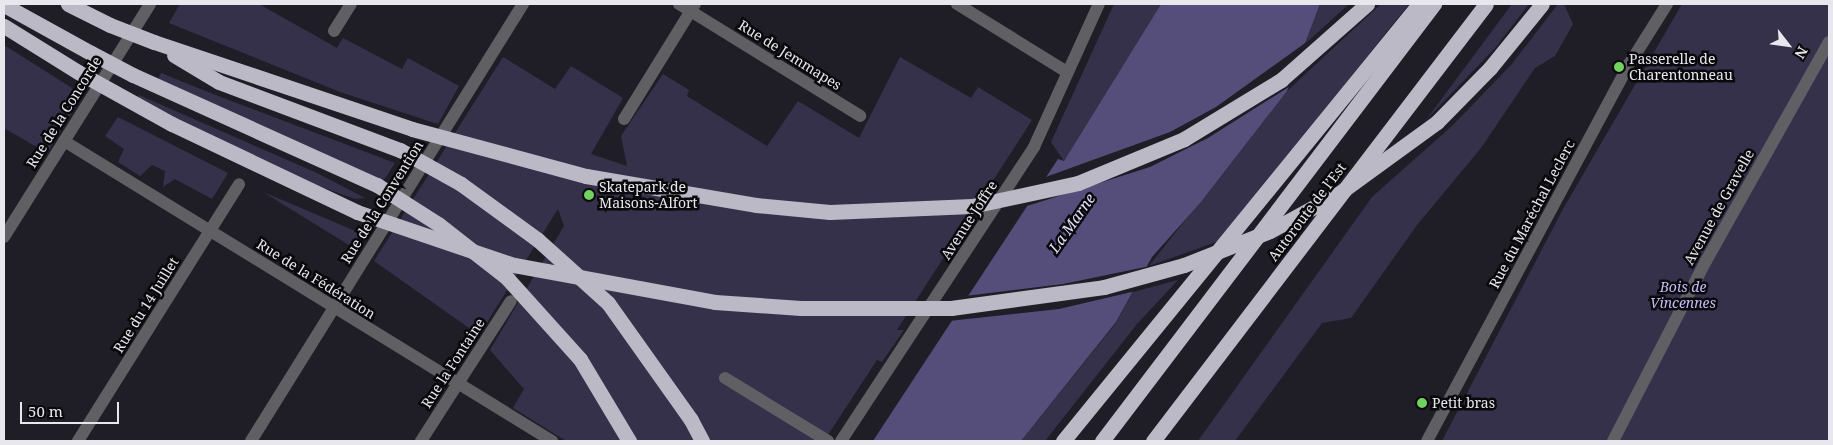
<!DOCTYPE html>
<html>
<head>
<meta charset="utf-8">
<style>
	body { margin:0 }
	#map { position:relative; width:1833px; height:445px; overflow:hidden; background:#1f1e27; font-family:"Noto Serif",serif }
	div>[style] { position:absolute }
	.green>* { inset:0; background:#35314b }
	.water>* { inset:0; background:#554e7b }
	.pier>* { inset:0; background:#1f1e27 }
	.minor>* { height:12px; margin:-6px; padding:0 6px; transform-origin:6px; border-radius:6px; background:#605f64 }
	.highway>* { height:15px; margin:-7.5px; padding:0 7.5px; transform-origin:7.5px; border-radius:7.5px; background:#bab9c5 }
	.highway-bridge>* { height:15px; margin:-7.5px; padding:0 7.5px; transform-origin:7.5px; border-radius:7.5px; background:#bab9c5 }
	.dots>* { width:14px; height:14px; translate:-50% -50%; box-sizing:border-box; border:2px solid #09090c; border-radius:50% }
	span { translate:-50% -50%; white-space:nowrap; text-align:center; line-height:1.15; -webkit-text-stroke:5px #09090c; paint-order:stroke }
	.street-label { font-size:14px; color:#e7e7ed }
	.poi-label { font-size:14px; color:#e7e7ed }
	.left { translate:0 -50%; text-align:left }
	.park-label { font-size:14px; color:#c3bbf6; font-style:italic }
	.water-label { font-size:15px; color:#e3e0fe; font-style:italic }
	.frame { position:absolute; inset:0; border:5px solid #e7e7ed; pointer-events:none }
	.north { position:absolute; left:1763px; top:20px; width:50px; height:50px; -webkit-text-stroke:4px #09090c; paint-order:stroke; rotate:120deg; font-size:14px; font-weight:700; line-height:20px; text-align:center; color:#e7e7ed }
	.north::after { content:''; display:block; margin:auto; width:18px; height:22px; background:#e7e7ed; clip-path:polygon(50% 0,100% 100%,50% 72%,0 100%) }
	.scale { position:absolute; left:20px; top:402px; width:99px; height:22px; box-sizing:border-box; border:2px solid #e7e7ed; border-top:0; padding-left:6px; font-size:15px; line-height:18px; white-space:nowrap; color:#e7e7ed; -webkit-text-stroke:4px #09090c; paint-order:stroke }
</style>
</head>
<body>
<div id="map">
	<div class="green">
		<i style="clip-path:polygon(180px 4px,259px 4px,337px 48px,343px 38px,402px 69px,408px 58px,459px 86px,438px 124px,340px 92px,169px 23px)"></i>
		<i style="clip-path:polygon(1114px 4px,1161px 4px,1064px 161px,1051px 142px)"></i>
		<i style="clip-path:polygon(1320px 4px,1349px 4px,1305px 44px)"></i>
		<i style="clip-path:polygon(1381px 4px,1409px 4px,1219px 241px,1149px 266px,1287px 91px)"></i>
		<i style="clip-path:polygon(1512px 4px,1529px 4px,1495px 48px,1426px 120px)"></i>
		<i style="clip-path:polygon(1558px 4px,1564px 4px,1573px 24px,1555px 56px,1535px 68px,1481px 148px,1417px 225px,1351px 318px,1322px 323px,1235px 441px,1198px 441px,1372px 197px,1453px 125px,1511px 65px)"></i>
		<i style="clip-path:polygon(1682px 4px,1829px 4px,1829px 441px,1442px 441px,1563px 209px)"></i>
		<i style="clip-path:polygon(4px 45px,83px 95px,47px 153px,4px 128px)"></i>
		<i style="clip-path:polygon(503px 57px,555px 89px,571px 66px,623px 98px,591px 154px,627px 166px,621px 136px,663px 74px,689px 90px,687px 96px,767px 146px,798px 101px,859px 138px,900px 57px,971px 98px,978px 87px,1032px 120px,897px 330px,904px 330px,882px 362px,877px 360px,824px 441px,566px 441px,513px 408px,524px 389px,490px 350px,564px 226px,558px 209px,479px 335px,374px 261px)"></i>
		<i style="clip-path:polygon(161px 73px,208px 92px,395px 163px,382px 183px,158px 79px)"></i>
		<i style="clip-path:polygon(139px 95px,317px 173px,365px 198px,355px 199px,288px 175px,137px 99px)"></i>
		<i style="clip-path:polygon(118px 117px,228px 173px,212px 199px,175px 179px,163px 187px,165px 171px,152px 165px,140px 176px,118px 162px,124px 149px,105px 136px)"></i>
		<i style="clip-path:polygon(263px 192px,365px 235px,357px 250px)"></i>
		<i style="clip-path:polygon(1178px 280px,1137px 324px,1045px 441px,1021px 441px,1116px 323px,1133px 292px)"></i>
	</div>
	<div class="water">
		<i style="clip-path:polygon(1161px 4px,1320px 4px,1287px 91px,1200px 203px,1152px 257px,1116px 322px,1021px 441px,873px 441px,1058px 159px,1064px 161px)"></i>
	</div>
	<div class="pier">
		<i style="clip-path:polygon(1308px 41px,1292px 85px,1208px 138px,1150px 167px,1024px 207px,1043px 178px,1170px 132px,1216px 107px)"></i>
		<i style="clip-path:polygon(1150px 266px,1136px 291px,1059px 309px,949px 321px,965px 296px,1063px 284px)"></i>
	</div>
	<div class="minor">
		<i style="left:679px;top:4px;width:213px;rotate:31.7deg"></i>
		<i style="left:957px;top:4px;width:129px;rotate:31.7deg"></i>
		<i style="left:334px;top:31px;width:32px;rotate:-58deg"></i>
		<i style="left:624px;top:119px;width:135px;rotate:-58.3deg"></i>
		<i style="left:64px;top:141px;width:573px;rotate:31.58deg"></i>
		<i style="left:4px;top:237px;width:275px;rotate:-57.9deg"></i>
		<i style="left:725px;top:378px;width:121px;rotate:31.5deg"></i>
		<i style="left:78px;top:441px;width:303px;rotate:-57.9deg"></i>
		<i style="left:251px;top:441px;width:515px;rotate:-58.1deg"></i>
		<i style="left:421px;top:441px;width:166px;rotate:-57.3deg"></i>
		<i style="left:841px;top:441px;width:352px;rotate:-56.7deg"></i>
		<i style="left:1034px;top:147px;width:157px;rotate:-65.6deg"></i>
		<i style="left:1427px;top:441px;width:429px;rotate:-61.8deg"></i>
		<i style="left:1630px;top:63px;width:70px;rotate:-57.9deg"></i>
		<i style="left:1613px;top:441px;width:203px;rotate:-62.7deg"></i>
		<i style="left:1706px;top:261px;width:251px;rotate:-60.7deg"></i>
	</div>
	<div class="highway">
		<i style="left:68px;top:4px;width:47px;rotate:26.6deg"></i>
		<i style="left:4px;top:5px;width:99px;rotate:28.9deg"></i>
		<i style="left:4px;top:26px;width:87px;rotate:31.9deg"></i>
		<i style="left:154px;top:42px;width:272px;rotate:18.6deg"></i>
		<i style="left:174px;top:55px;width:52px;rotate:31deg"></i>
		<i style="left:219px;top:82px;width:193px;rotate:20.6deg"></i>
		<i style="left:133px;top:75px;width:268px;rotate:24.3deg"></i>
		<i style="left:691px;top:420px;width:24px;rotate:62deg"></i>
		<i style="left:1063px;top:441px;width:564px;rotate:-50.83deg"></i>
		<i style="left:1102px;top:441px;width:549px;rotate:-52.78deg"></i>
		<i style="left:1153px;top:441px;width:549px;rotate:-52.69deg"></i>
	</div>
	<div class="highway-bridge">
		<i style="left:110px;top:25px;width:47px;rotate:21.1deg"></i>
		<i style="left:91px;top:53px;width:47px;rotate:27.6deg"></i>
		<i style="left:78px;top:72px;width:107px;rotate:29deg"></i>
		<i style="left:172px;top:124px;width:205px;rotate:25.4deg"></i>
		<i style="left:357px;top:212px;width:166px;rotate:18.7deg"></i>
		<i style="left:514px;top:265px;width:204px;rotate:10.4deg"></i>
		<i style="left:715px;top:302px;width:86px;rotate:4deg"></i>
		<i style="left:801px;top:308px;width:150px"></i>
		<i style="left:951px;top:308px;width:154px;rotate:-7.8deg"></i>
		<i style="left:1104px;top:287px;width:83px;rotate:-15.4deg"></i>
		<i style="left:1184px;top:265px;width:92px;rotate:-21.6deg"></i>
		<i style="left:1270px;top:231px;width:77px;rotate:-28.6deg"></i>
		<i style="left:1338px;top:194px;width:122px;rotate:-36deg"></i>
		<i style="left:1437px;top:122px;width:76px;rotate:-45.5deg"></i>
		<i style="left:1490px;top:68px;width:82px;rotate:-50.9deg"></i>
		<i style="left:412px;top:129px;width:180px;rotate:15.1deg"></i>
		<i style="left:586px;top:176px;width:172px;rotate:9.7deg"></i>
		<i style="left:756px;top:205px;width:74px;rotate:5.4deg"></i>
		<i style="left:830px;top:212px;width:142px;rotate:-2.4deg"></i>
		<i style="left:972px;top:206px;width:108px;rotate:-12.2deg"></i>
		<i style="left:1078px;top:183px;width:115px;rotate:-22.5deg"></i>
		<i style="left:1184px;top:139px;width:114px;rotate:-31.3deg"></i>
		<i style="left:1281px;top:80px;width:115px;rotate:-41.5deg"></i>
		<i style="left:400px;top:150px;width:70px;rotate:29.1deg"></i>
		<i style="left:461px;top:184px;width:95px;rotate:36deg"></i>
		<i style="left:538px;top:240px;width:94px;rotate:42deg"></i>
		<i style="left:608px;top:303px;width:143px;rotate:54.6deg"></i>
		<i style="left:377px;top:185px;width:72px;rotate:32.6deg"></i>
		<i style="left:438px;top:224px;width:88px;rotate:38deg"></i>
		<i style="left:507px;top:278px;width:109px;rotate:48deg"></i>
		<i style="left:580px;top:359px;width:96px;rotate:59.1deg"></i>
	</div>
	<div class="dots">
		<i style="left:1619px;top:67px;background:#71d25e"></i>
		<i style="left:589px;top:195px;background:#71d25e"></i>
		<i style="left:1422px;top:403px;background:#71d25e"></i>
	</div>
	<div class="street-label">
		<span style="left:790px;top:55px;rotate:32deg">Rue de Jemmapes</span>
		<span style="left:64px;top:112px;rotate:-58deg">Rue de la Concorde</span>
		<span style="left:382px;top:202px;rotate:-58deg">Rue de la Convention</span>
		<span style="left:1719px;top:207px;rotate:-61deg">Avenue de Gravelle</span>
		<span style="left:1307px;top:212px;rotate:-53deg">Autoroute de l’Est</span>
		<span style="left:1532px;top:214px;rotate:-62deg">Rue du Maréchal Leclerc</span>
		<span style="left:969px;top:220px;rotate:-57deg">Avenue Joffre</span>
		<span style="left:316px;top:279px;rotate:32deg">Rue de la Fédération</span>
		<span style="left:146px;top:305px;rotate:-58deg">Rue du 14 Juillet</span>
		<span style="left:453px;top:363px;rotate:-57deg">Rue la Fontaine</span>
	</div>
	<div class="poi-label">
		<span class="left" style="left:1629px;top:67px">Passerelle de<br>Charentonneau</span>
		<span class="left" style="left:599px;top:195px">Skatepark de<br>Maisons-Alfort</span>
		<span class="left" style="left:1432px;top:403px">Petit bras</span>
	</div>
	<div class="park-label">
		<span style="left:1683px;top:295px">Bois de<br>Vincennes</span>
	</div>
	<div class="water-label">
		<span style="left:1072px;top:223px;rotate:-55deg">La Marne</span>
	</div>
	<div class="frame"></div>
	<div class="north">N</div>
	<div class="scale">50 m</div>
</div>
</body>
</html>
